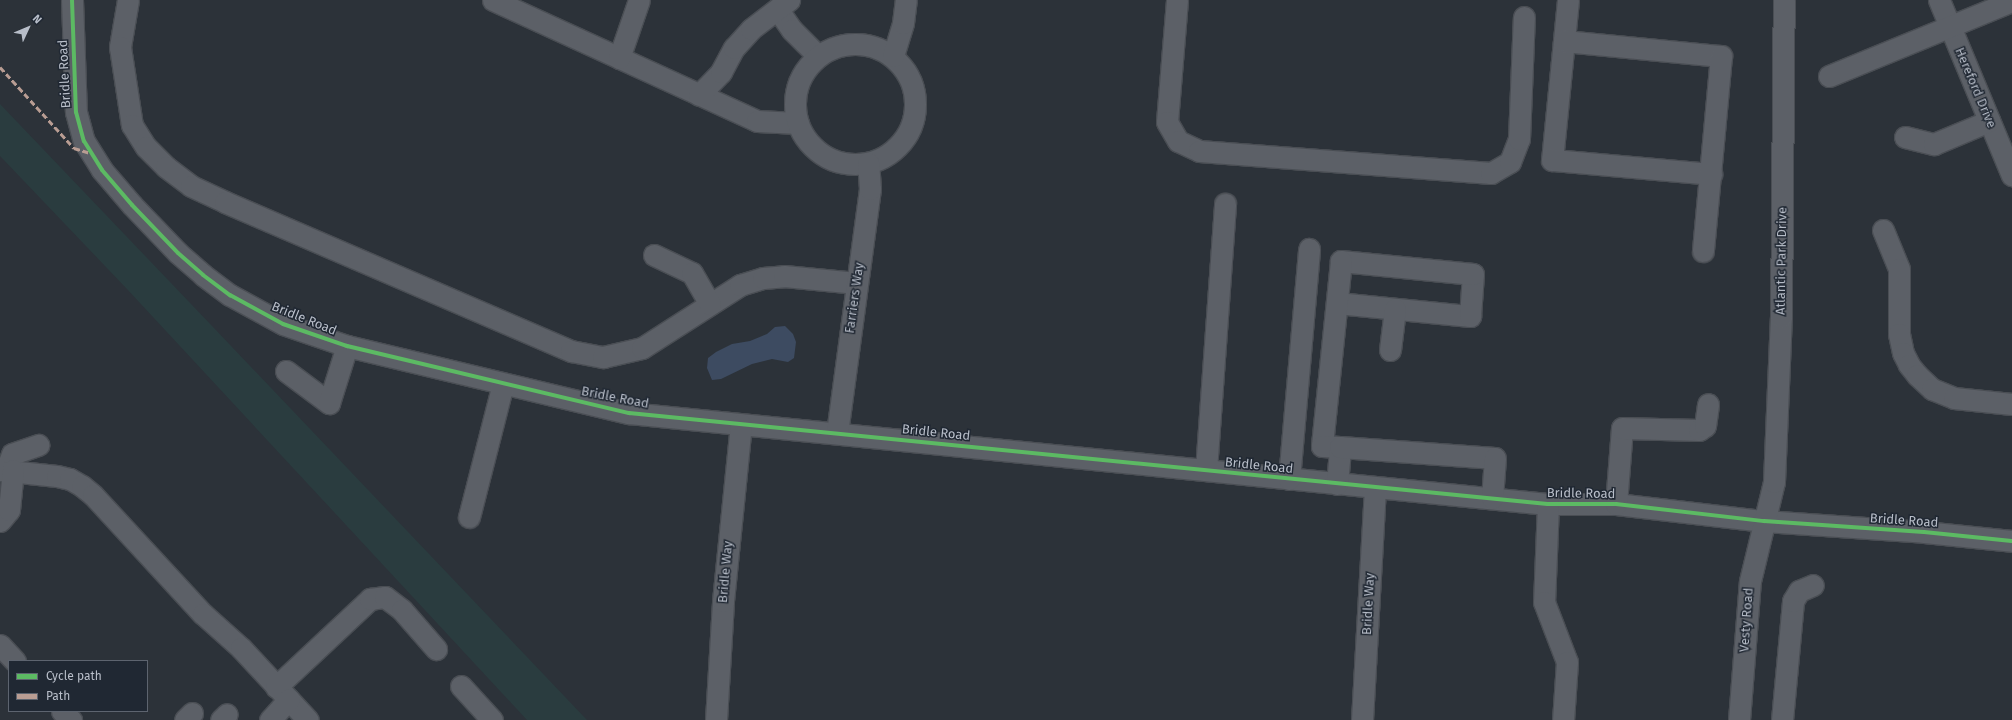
<!DOCTYPE html>
<html>
<head>
<meta charset="utf-8">
<style>
	body { margin:0 }
	#map { position:relative; width:2012px; height:720px; overflow:hidden; background:#2c3239; font-family:"Fira Sans",sans-serif }
	div>[style] { position:absolute }
	.green>* { inset:0; background:#2a3c3f }
	.water>* { inset:0; background:#3d4b61 }
	.roads { filter:drop-shadow(1px 0 #4a4e54) drop-shadow(-1px 0 #4a4e54) drop-shadow(0 1px #4a4e54) drop-shadow(0 -1px #4a4e54) }
	.minor>* { height:21px; margin:-10.5px; padding:0 10.5px; transform-origin:10.5px; border-radius:10.5px; background:#5c6067 }
	.minor>.ring { margin:-10.5px; padding:0; box-sizing:content-box; background:none; border:21px solid #5c6067; border-radius:50% }
	.quiet>* { height:3px; margin-top:-1.5px; transform-origin:0; background:repeating-linear-gradient(90deg,#b99d93 0 6px,transparent 0 9px) }
	.cycleway>* { height:4px; margin:-2px; padding:0 2px; transform-origin:2px; border-radius:2px; background:#5cba63 }
	span { translate:-50% -50%; white-space:nowrap; text-align:center; line-height:1.15; -webkit-text-stroke:3px #202833; paint-order:stroke }
	.street-label { font-size:13px; color:#b8bec9 }
	.legend { position:absolute; left:8px; top:660px; width:140px; height:52px; box-sizing:border-box; background:#202833; border:1px solid #5d646f; margin:0; padding:5px 7px; list-style:none; font-size:12px; color:#b8bec9 }
	.legend li { display:flex; align-items:center; gap:8px; height:20px }
	.legend b { width:20px; border:1px solid #5d646f }
	.north { position:absolute; left:8px; top:8px; width:40px; height:40px; -webkit-text-stroke:3px #202833; paint-order:stroke; rotate:46deg; font-size:11px; font-weight:700; line-height:16px; text-align:center; color:#b8bec9 }
	.north::after { content:''; display:block; margin:auto; width:14px; height:18px; background:#b8bec9; clip-path:polygon(50% 0,100% 100%,50% 72%,0 100%) }
</style>
</head>
<body>
<div id="map">
	<div class="green">
		<i style="clip-path:polygon(0 104px,214px 328px,587px 720px,527px 720px,126px 288px,0 156px)"></i>
	</div>
	<div class="water">
		<i style="clip-path:polygon(785px 326px,793px 334px,796px 342px,794px 358px,788px 362px,772px 359px,752px 364px,721px 379px,712px 380px,707px 368px,708px 358px,716px 352px,732px 344px,750px 341px,767px 334px,775px 327px)"></i>
	</div>
	<div class="roads">
		<div class="minor">
			<i style="left:72px;top:0;width:112px;rotate:88deg"></i>
			<i style="left:76px;top:112px;width:30px;rotate:75deg"></i>
			<i style="left:84px;top:141px;width:34px;rotate:58deg"></i>
			<i style="left:102px;top:170px;width:46px;rotate:49.4deg"></i>
			<i style="left:132px;top:205px;width:66px;rotate:46.2deg"></i>
			<i style="left:178px;top:253px;width:33px;rotate:41deg"></i>
			<i style="left:203px;top:275px;width:34px;rotate:37deg"></i>
			<i style="left:230px;top:295px;width:60px;rotate:28.7deg"></i>
			<i style="left:283px;top:324px;width:68px;rotate:19deg"></i>
			<i style="left:347px;top:346px;width:290px;rotate:13.4deg"></i>
			<i style="left:629px;top:413px;width:923px;rotate:5.66deg"></i>
			<i style="left:1548px;top:504px;width:68px"></i>
			<i style="left:1616px;top:504px;width:149px;rotate:6.6deg"></i>
			<i style="left:1764px;top:521px;width:160px;rotate:3.9deg"></i>
			<i style="left:1924px;top:532px;width:88px;rotate:5.8deg"></i>
			<i style="left:128px;top:0;width:48px;rotate:99.7deg"></i>
			<i style="left:120px;top:47px;width:79px;rotate:81.3deg"></i>
			<i style="left:132px;top:125px;width:26px;rotate:58deg"></i>
			<i style="left:146px;top:147px;width:28px;rotate:45deg"></i>
			<i style="left:166px;top:167px;width:31px;rotate:37deg"></i>
			<i style="left:191px;top:186px;width:38px;rotate:25deg"></i>
			<i style="left:225px;top:202px;width:377px;rotate:23.3deg"></i>
			<i style="left:571px;top:351px;width:33px;rotate:11deg"></i>
			<i style="left:603px;top:357px;width:40px;rotate:-13deg"></i>
			<i style="left:642px;top:348px;width:117px;rotate:-32.7deg"></i>
			<i style="left:740px;top:285px;width:24px;rotate:-17deg"></i>
			<i style="left:763px;top:278px;width:21px;rotate:-5deg"></i>
			<i style="left:784px;top:276px;width:73px;rotate:5.5deg"></i>
			<i style="left:493px;top:0;width:290px;rotate:24.6deg"></i>
			<i style="left:757px;top:121px;width:41px;rotate:2.8deg"></i>
			<i style="left:1177px;top:0;width:122px;rotate:94.7deg"></i>
			<i style="left:1167px;top:122px;width:22px;rotate:60deg"></i>
			<i style="left:1178px;top:141px;width:23px;rotate:25deg"></i>
			<i style="left:1199px;top:151px;width:293px;rotate:4.3deg"></i>
			<i style="left:1491px;top:173px;width:22px;rotate:-30deg"></i>
			<i style="left:1510px;top:162px;width:25px;rotate:-69deg"></i>
			<i style="left:1519px;top:139px;width:122px;rotate:-87.7deg"></i>
			<i style="left:1568px;top:0;width:161px;rotate:95.7deg"></i>
			<i style="left:1552px;top:160px;width:160px;rotate:5deg"></i>
			<i style="left:1939px;top:0;width:190px;rotate:67.4deg"></i>
			<i style="left:778px;top:10px;width:24px;rotate:55deg"></i>
			<i style="left:792px;top:30px;width:37px;rotate:45deg"></i>
			<i style="left:1564px;top:41px;width:158px;rotate:5.5deg"></i>
			<i style="left:1721px;top:56px;width:196px;rotate:95.3deg"></i>
			<i class="ring" style="left:795px;top:44px;width:99px;height:99px"></i>
			<i style="left:893px;top:56px;width:34px;rotate:-73deg"></i>
			<i style="left:903px;top:23px;width:23px;rotate:-83deg"></i>
			<i style="left:619px;top:58px;width:61px;rotate:-71deg"></i>
			<i style="left:1829px;top:76px;width:198px;rotate:-22.3deg"></i>
			<i style="left:699px;top:95px;width:32px;rotate:-46deg"></i>
			<i style="left:721px;top:72px;width:27px;rotate:-62deg"></i>
			<i style="left:734px;top:48px;width:25px;rotate:-48deg"></i>
			<i style="left:751px;top:29px;width:48px;rotate:-37.3deg"></i>
			<i style="left:1905px;top:137px;width:30px;rotate:14deg"></i>
			<i style="left:1934px;top:144px;width:60px;rotate:-22.7deg"></i>
			<i style="left:1883px;top:230px;width:42px;rotate:67.7deg"></i>
			<i style="left:1899px;top:269px;width:65px;rotate:90deg"></i>
			<i style="left:1899px;top:334px;width:19px;rotate:78deg"></i>
			<i style="left:1903px;top:353px;width:13px;rotate:63deg"></i>
			<i style="left:1909px;top:365px;width:13px;rotate:51deg"></i>
			<i style="left:1917px;top:375px;width:21px;rotate:43deg"></i>
			<i style="left:1932px;top:389px;width:24px;rotate:22deg"></i>
			<i style="left:1954px;top:398px;width:58px;rotate:5.9deg"></i>
			<i style="left:654px;top:255px;width:42px;rotate:25.3deg"></i>
			<i style="left:692px;top:273px;width:36px;rotate:60deg"></i>
			<i style="left:1337px;top:303px;width:134px;rotate:5.6deg"></i>
			<i style="left:1470px;top:316px;width:42px;rotate:-85.9deg"></i>
			<i style="left:1473px;top:274px;width:133px;rotate:-174.4deg"></i>
			<i style="left:1341px;top:261px;width:186px;rotate:95.9deg"></i>
			<i style="left:1322px;top:446px;width:18px;rotate:3deg"></i>
			<i style="left:1390px;top:350px;width:41px;rotate:-83deg"></i>
			<i style="left:286px;top:371px;width:54px;rotate:36.7deg"></i>
			<i style="left:329px;top:403px;width:60px;rotate:-72.5deg"></i>
			<i style="left:837px;top:433px;width:246px;rotate:-82.3deg"></i>
			<i style="left:870px;top:189px;width:26px;rotate:-94deg"></i>
			<i style="left:0;top:470px;width:57px;rotate:6deg"></i>
			<i style="left:57px;top:476px;width:13px;rotate:13deg"></i>
			<i style="left:70px;top:479px;width:14px;rotate:30deg"></i>
			<i style="left:82px;top:486px;width:14px;rotate:39deg"></i>
			<i style="left:93px;top:495px;width:162px;rotate:47.3deg"></i>
			<i style="left:203px;top:614px;width:51px;rotate:41.8deg"></i>
			<i style="left:241px;top:648px;width:98px;rotate:47.1deg"></i>
			<i style="left:6px;top:470px;width:17px;rotate:-69deg"></i>
			<i style="left:12px;top:454px;width:28px;rotate:-19deg"></i>
			<i style="left:1206px;top:470px;width:267px;rotate:-85.9deg"></i>
			<i style="left:1289px;top:479px;width:231px;rotate:-85deg"></i>
			<i style="left:1337px;top:484px;width:37px;rotate:-85deg"></i>
			<i style="left:1340px;top:447px;width:155px;rotate:4.1deg"></i>
			<i style="left:1495px;top:458px;width:40px;rotate:94.3deg"></i>
			<i style="left:1548px;top:504px;width:98px;rotate:92.3deg"></i>
			<i style="left:1544px;top:602px;width:64px;rotate:69deg"></i>
			<i style="left:1567px;top:662px;width:58px;rotate:93.9deg"></i>
			<i style="left:1616px;top:504px;width:76px;rotate:-85.5deg"></i>
			<i style="left:1622px;top:428px;width:77px;rotate:1.5deg"></i>
			<i style="left:1699px;top:430px;width:7px;rotate:-34deg"></i>
			<i style="left:1705px;top:426px;width:22px;rotate:-82deg"></i>
			<i style="left:469px;top:517px;width:137px;rotate:-75.7deg"></i>
			<i style="left:0;top:521px;width:14px;rotate:-51deg"></i>
			<i style="left:9px;top:510px;width:40px;rotate:-84.3deg"></i>
			<i style="left:0;top:645px;width:22px;rotate:47deg"></i>
			<i style="left:461px;top:686px;width:46px;rotate:47.6deg"></i>
			<i style="left:276px;top:687px;width:129px;rotate:-43.1deg"></i>
			<i style="left:370px;top:599px;width:15px;rotate:-8deg"></i>
			<i style="left:385px;top:597px;width:21px;rotate:37deg"></i>
			<i style="left:402px;top:610px;width:52px;rotate:48.9deg"></i>
			<i style="left:62px;top:711px;width:13px;rotate:45deg"></i>
			<i style="left:185px;top:720px;width:10px;rotate:-45deg"></i>
			<i style="left:221px;top:720px;width:8px;rotate:-45deg"></i>
			<i style="left:270px;top:720px;width:28px;rotate:-48deg"></i>
			<i style="left:716px;top:720px;width:119px;rotate:-86.6deg"></i>
			<i style="left:723px;top:601px;width:177px;rotate:-84.2deg"></i>
			<i style="left:1362px;top:720px;width:232px;rotate:-86.8deg"></i>
			<i style="left:1739px;top:720px;width:139px;rotate:-85.5deg"></i>
			<i style="left:1750px;top:581px;width:102px;rotate:-76.4deg"></i>
			<i style="left:1774px;top:482px;width:165px;rotate:-87.6deg"></i>
			<i style="left:1781px;top:317px;width:317px;rotate:-89.5deg"></i>
			<i style="left:1782px;top:720px;width:120px;rotate:-84.7deg"></i>
			<i style="left:1793px;top:601px;width:12px;rotate:-59deg"></i>
			<i style="left:1799px;top:591px;width:15px;rotate:-23deg"></i>
		</div>
	</div>
	<div class="quiet">
		<i style="left:0;top:67px;width:110px;rotate:47.6deg"></i>
		<i style="left:74px;top:148px;width:17px;rotate:17deg"></i>
	</div>
	<div class="cycleway">
		<i style="left:72px;top:0;width:112px;rotate:88deg"></i>
		<i style="left:76px;top:112px;width:30px;rotate:75deg"></i>
		<i style="left:84px;top:141px;width:34px;rotate:58deg"></i>
		<i style="left:102px;top:170px;width:46px;rotate:49.4deg"></i>
		<i style="left:132px;top:205px;width:66px;rotate:46.2deg"></i>
		<i style="left:178px;top:253px;width:33px;rotate:41deg"></i>
		<i style="left:203px;top:275px;width:34px;rotate:37deg"></i>
		<i style="left:230px;top:295px;width:60px;rotate:28.7deg"></i>
		<i style="left:283px;top:324px;width:68px;rotate:19deg"></i>
		<i style="left:347px;top:346px;width:290px;rotate:13.4deg"></i>
		<i style="left:629px;top:413px;width:923px;rotate:5.66deg"></i>
		<i style="left:1548px;top:504px;width:68px"></i>
		<i style="left:1616px;top:504px;width:149px;rotate:6.6deg"></i>
		<i style="left:1764px;top:521px;width:160px;rotate:3.9deg"></i>
		<i style="left:1924px;top:532px;width:88px;rotate:5.8deg"></i>
	</div>
	<div class="street-label">
		<span style="left:65px;top:74px;rotate:-93deg">Bridle Road</span>
		<span style="left:1975px;top:88px;rotate:67deg">Hereford Drive</span>
		<span style="left:1782px;top:261px;rotate:-89deg">Atlantic Park Drive</span>
		<span style="left:855px;top:298px;rotate:-82deg">Farriers Way</span>
		<span style="left:304px;top:319px;rotate:22deg">Bridle Road</span>
		<span style="left:615px;top:398px;rotate:11deg">Bridle Road</span>
		<span style="left:936px;top:433px;rotate:6deg">Bridle Road</span>
		<span style="left:1259px;top:466px;rotate:6deg">Bridle Road</span>
		<span style="left:1581px;top:494px;rotate:1deg">Bridle Road</span>
		<span style="left:1904px;top:521px;rotate:4deg">Bridle Road</span>
		<span style="left:726px;top:572px;rotate:-85deg">Bridle Way</span>
		<span style="left:1369px;top:604px;rotate:-87deg">Bridle Way</span>
		<span style="left:1747px;top:620px;rotate:-86deg">Vesty Road</span>
	</div>
	<ul class="legend">
	<li><b style="height:5px;background:#5cba63"></b>Cycle path</li>
	<li><b style="height:5px;background:#b99d93"></b>Path</li>
	</ul>
	<div class="north">N</div>
</div>
</body>
</html>
